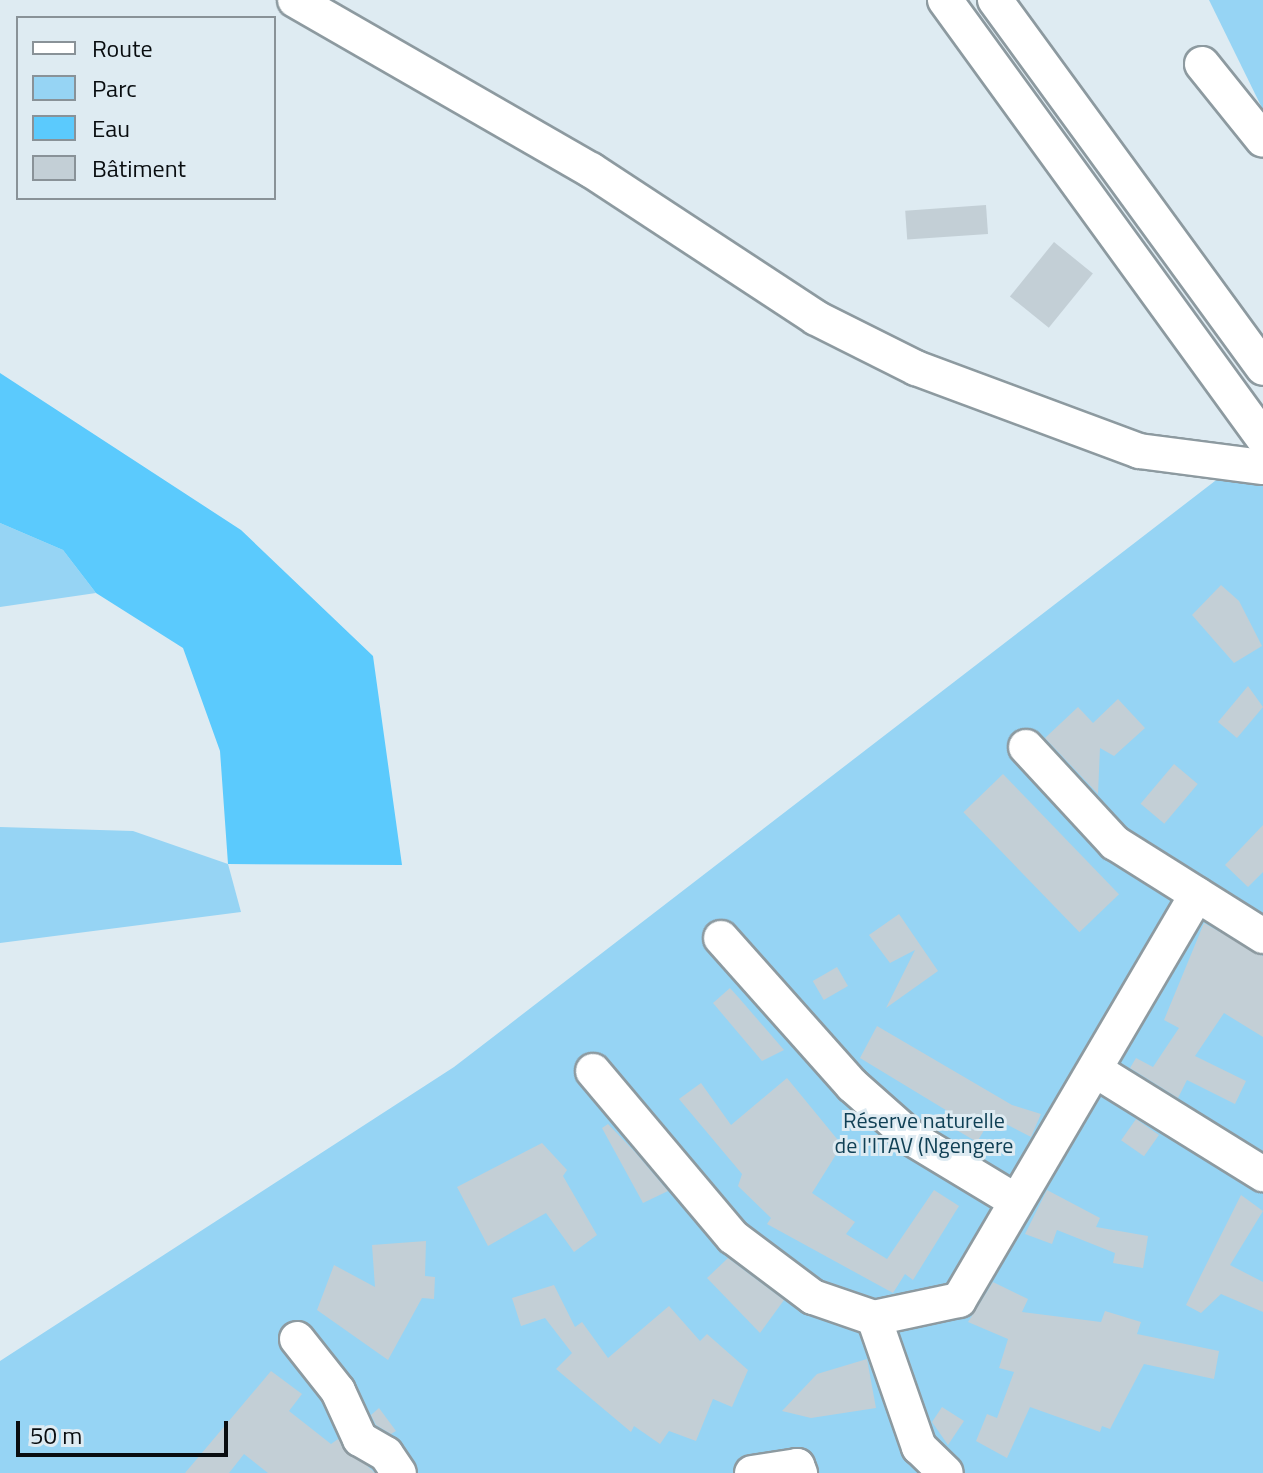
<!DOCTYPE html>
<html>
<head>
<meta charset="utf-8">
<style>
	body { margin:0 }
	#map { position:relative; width:1263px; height:1473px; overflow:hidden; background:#deebf2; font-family:"Titillium Web",sans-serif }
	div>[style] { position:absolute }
	.green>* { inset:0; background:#96d4f4 }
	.water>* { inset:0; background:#5bcafd }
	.building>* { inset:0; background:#c3cfd6; transform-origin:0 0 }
	.roads { filter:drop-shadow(2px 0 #8d9aa0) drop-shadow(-2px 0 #8d9aa0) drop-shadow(0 2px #8d9aa0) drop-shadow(0 -2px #8d9aa0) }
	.minor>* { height:34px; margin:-17px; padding:0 17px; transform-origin:17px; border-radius:17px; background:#fff }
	span { translate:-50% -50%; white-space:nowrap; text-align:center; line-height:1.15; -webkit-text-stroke:6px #deebf2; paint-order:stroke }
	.park-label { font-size:22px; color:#104055 }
	.legend { position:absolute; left:16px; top:16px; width:260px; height:184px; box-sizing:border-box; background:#deebf2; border:2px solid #899298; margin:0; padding:10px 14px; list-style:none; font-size:24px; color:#090d10 }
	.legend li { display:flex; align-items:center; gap:16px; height:40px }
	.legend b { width:40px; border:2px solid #899298 }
	.scale { position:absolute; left:16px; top:1421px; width:212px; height:36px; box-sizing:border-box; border:4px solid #090d10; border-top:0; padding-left:10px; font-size:24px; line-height:28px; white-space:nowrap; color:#090d10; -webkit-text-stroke:6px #deebf2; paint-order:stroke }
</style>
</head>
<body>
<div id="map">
	<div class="green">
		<i style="clip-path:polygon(1209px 0,1263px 0,1263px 110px)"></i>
		<i style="clip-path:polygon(1263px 444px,1263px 1473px,0 1473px,0 1361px,454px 1067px)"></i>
		<i style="clip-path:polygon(0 523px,63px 550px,96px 593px,0 607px)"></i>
		<i style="clip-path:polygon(0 827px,133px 831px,228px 864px,241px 912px,0 943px)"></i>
	</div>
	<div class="water">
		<i style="clip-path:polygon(0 373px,241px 530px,373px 656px,402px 865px,228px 864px,220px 751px,183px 648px,96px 593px,63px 550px,0 523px)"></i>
	</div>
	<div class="building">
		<i style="left:986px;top:205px;width:29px;height:81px;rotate:86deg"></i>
		<i style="left:1054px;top:242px;width:50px;height:70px;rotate:39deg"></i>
		<i style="clip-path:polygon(1221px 585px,1239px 601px,1262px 646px,1234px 663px,1192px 615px)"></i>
		<i style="clip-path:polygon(1248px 686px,1263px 707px,1237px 738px,1218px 722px)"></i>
		<i style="clip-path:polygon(1118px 699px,1145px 728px,1114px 756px,1100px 748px,1098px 794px,1045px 738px,1078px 707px,1093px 723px)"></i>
		<i style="left:1174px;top:764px;width:31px;height:52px;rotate:40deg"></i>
		<i style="left:1003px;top:774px;width:167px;height:55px;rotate:46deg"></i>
		<i style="clip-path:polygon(1263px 825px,1263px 872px,1248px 887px,1225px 865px)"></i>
		<i style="clip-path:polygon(899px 914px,938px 971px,886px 1008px,915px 950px,890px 963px,869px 935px)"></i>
		<i style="clip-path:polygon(1204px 923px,1263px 956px,1263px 1037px,1224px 1013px,1195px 1056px,1246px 1081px,1235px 1104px,1187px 1080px,1178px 1098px,1130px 1068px,1136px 1058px,1153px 1067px,1179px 1028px,1164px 1020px)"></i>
		<i style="left:837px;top:967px;width:22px;height:28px;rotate:60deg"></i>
		<i style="clip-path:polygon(730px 988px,739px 998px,784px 1050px,762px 1061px,713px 1003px)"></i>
		<i style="clip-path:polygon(877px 1026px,1012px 1105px,1041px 1114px,1031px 1137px,992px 1117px,977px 1142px,948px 1125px,954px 1115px,860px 1058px)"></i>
		<i style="clip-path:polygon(787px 1078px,842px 1145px,812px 1193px,855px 1222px,846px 1234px,887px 1259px,934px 1190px,959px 1206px,913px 1280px,905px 1274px,893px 1293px,767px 1224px,771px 1218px,738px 1186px,742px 1174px,679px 1099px,701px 1083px,731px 1125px)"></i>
		<i style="left:1136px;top:1119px;width:28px;height:26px;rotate:35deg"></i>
		<i style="clip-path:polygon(608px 1124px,635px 1152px,668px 1191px,643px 1203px,602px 1128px)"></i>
		<i style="clip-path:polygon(542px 1143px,567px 1170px,563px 1176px,597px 1235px,574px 1252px,546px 1213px,488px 1246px,457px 1187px)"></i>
		<i style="clip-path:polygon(1047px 1190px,1100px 1218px,1096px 1227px,1148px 1236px,1143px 1268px,1113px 1263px,1115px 1253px,1057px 1230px,1052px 1244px,1025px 1234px)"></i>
		<i style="clip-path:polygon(1241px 1195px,1263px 1211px,1230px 1265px,1263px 1282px,1263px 1312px,1221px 1294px,1201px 1313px,1186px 1305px)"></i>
		<i style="clip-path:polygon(426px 1241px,425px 1276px,435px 1277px,434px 1299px,422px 1298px,388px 1360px,317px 1310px,334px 1265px,375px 1287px,372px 1245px)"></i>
		<i style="clip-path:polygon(728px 1258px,784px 1300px,760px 1333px,707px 1278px)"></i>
		<i style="clip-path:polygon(993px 1282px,1028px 1299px,1022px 1312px,1101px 1322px,1105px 1311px,1141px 1322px,1137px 1334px,1219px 1351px,1214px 1379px,1144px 1364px,1110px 1429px,1102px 1426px,1100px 1432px,1030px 1407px,1007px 1458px,976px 1441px,987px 1414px,997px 1418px,1014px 1372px,999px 1368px,1008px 1339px,968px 1322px)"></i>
		<i style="clip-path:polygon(554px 1285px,575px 1327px,582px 1322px,608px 1358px,669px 1306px,700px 1341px,707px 1334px,748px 1370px,732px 1407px,713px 1399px,696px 1441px,669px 1431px,660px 1444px,634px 1426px,631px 1432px,556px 1369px,572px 1353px,545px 1318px,521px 1326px,512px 1298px)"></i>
		<i style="clip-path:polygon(867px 1359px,876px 1408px,811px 1418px,782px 1411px,817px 1374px)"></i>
		<i style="clip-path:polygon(271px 1371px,302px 1394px,289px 1411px,331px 1444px,338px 1439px,375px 1473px,268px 1473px,244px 1454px,229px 1473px,185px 1473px)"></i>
		<i style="clip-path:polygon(942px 1407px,964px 1421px,948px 1445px,932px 1422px)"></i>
		<i style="clip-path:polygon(379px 1408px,396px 1431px,391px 1434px,376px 1425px,371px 1415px)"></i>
	</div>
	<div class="roads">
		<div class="minor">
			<i style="left:295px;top:0;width:341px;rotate:29.9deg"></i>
			<i style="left:591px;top:170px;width:269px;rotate:33.3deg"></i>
			<i style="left:816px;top:318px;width:112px;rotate:26.6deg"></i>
			<i style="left:916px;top:368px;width:238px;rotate:20.4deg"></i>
			<i style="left:1139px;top:451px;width:125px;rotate:7.4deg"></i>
			<i style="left:945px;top:0;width:541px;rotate:54.02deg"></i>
			<i style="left:995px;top:0;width:455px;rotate:53.9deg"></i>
			<i style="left:1202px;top:64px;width:97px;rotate:51.2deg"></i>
			<i style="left:1026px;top:747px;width:131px;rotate:47.2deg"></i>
			<i style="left:1115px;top:843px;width:175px;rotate:32.1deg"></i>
			<i style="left:721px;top:938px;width:197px;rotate:48.3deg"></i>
			<i style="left:852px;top:1085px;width:81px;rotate:41.5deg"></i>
			<i style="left:913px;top:1139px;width:118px;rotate:31.1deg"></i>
			<i style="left:1095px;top:1070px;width:198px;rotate:31.8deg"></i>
			<i style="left:593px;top:1071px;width:217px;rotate:49.9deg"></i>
			<i style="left:733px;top:1237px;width:100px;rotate:36.9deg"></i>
			<i style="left:813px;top:1297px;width:65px;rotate:19deg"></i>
			<i style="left:874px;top:1318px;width:87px;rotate:-12deg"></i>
			<i style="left:959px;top:1300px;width:470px;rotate:-59.6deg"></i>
			<i style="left:874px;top:1318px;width:137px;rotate:70.8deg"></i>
			<i style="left:919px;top:1447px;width:37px;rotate:44deg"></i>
			<i style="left:297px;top:1339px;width:66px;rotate:51.7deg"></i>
			<i style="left:338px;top:1391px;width:53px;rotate:65.4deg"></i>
			<i style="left:360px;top:1439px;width:30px;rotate:30deg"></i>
			<i style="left:386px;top:1454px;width:23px;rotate:56deg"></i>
			<i style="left:752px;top:1473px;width:46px;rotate:-8.8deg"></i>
			<i style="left:797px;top:1466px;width:8px;rotate:67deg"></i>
		</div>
	</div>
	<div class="park-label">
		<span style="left:924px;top:1133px">Réserve naturelle<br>de l'ITAV (Ngengere</span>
	</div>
	<ul class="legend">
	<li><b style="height:10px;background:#fff"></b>Route</li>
	<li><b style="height:22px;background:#96d4f4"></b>Parc</li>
	<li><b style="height:22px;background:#5bcafd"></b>Eau</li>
	<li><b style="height:22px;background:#c3cfd6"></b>Bâtiment</li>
	</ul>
	<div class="scale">50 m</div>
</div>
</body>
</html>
